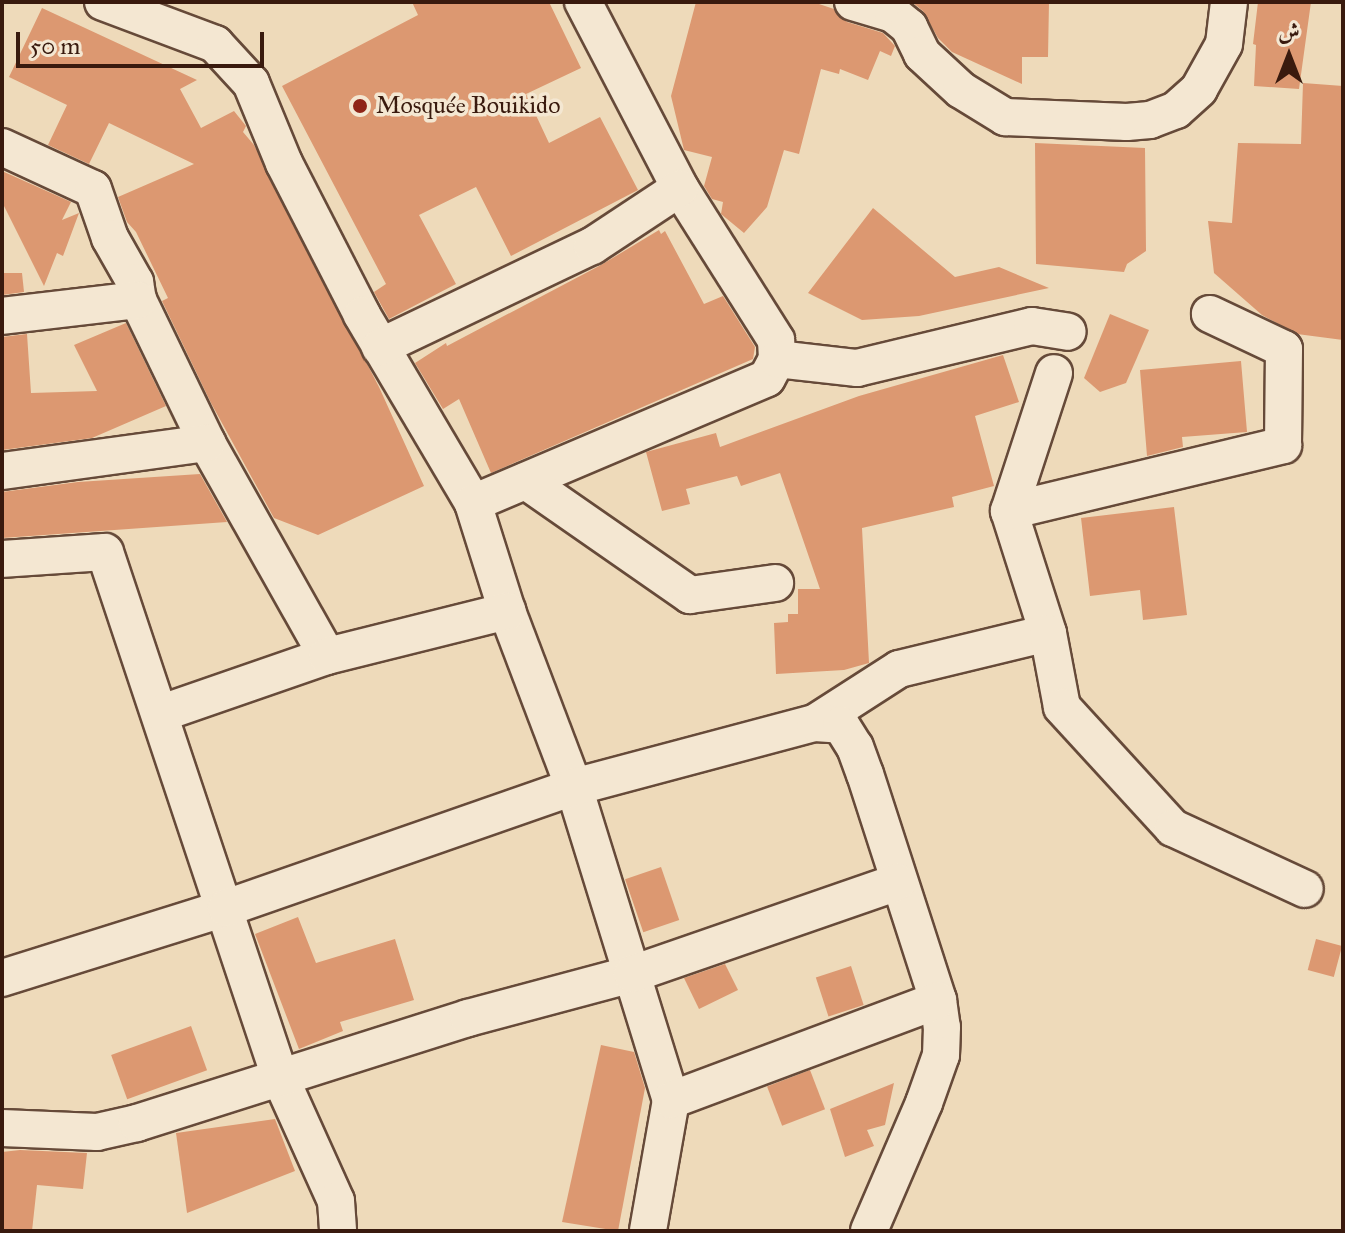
<!DOCTYPE html>
<html>
<head>
<meta charset="utf-8">
<style>
	body { margin:0 }
	#map { position:relative; width:1345px; height:1233px; overflow:hidden; background:#eedaba; font-family:"IM FELL Great Primer",Amiri,serif }
	div>[style] { position:absolute }
	.building>* { inset:0; background:#dc9871; transform-origin:0 0 }
	.roads { filter:drop-shadow(2px 0 #664a39) drop-shadow(-2px 0 #664a39) drop-shadow(0 2px #664a39) drop-shadow(0 -2px #664a39) }
	.street>* { height:36px; margin:-18px; padding:0 18px; transform-origin:18px; border-radius:18px; background:#f4e7d2 }
	.dots>* { width:22px; height:22px; translate:-50% -50%; box-sizing:border-box; border:4px solid #f4e7d2; border-radius:50% }
	span { translate:-50% -50%; white-space:nowrap; text-align:center; line-height:1.15; -webkit-text-stroke:7px #f4e7d2; paint-order:stroke }
	.poi-label { font-size:24px; color:#391a0e }
	.left { translate:0 -50%; text-align:left }
	.frame { position:absolute; inset:0; border:4px solid #391a0e; pointer-events:none }
	.north { position:absolute; left:1249px; top:16px; width:80px; height:80px; -webkit-text-stroke:6px #f4e7d2; paint-order:stroke; rotate:0deg; font-size:22px; font-weight:700; line-height:32px; text-align:center; color:#391a0e }
	.north::after { content:''; display:block; margin:auto; width:28px; height:36px; background:#391a0e; clip-path:polygon(50% 0,100% 100%,50% 72%,0 100%) }
	.scale { position:absolute; left:16px; top:32px; width:248px; height:36px; box-sizing:border-box; border:4px solid #391a0e; border-top:0; padding-left:10px; font-size:24px; line-height:28px; white-space:nowrap; color:#391a0e; -webkit-text-stroke:6px #f4e7d2; paint-order:stroke }
</style>
</head>
<body>
<div id="map">
	<div class="building">
		<i style="clip-path:polygon(412px 2px,549px 2px,581px 68px,526px 94px,549px 143px,600px 117px,638px 190px,511px 256px,476px 187px,419px 215px,456px 284px,389px 319px,374px 292px,386px 284px,282px 86px,418px 15px)"></i>
		<i style="clip-path:polygon(696px 2px,813px 2px,834px 9px,847px 22px,883px 33px,895px 46px,891px 56px,880px 51px,868px 80px,840px 69px,839px 74px,821px 69px,799px 154px,784px 150px,767px 207px,744px 233px,721px 214px,723px 202px,712px 199px,704px 186px,712px 157px,684px 150px,671px 96px)"></i>
		<i style="clip-path:polygon(912px 2px,1049px 2px,1048px 57px,1022px 57px,1022px 84px,952px 52px,938px 38px,923px 11px)"></i>
		<i style="clip-path:polygon(1258px 2px,1311px 2px,1299px 89px,1254px 86px,1256px 45px,1253px 44px)"></i>
		<i style="clip-path:polygon(42px 8px,197px 80px,180px 89px,201px 128px,234px 111px,246px 126px,243px 132px,254px 145px,379px 387px,424px 486px,318px 535px,274px 518px,211px 403px,162px 301px,168px 298px,136px 232px,127px 222px,118px 197px,194px 164px,109px 123px,89px 164px,48px 145px,67px 105px,9px 77px)"></i>
		<i style="clip-path:polygon(1303px 83px,1343px 86px,1343px 340px,1297px 334px,1262px 315px,1214px 273px,1208px 221px,1232px 223px,1238px 143px,1301px 144px)"></i>
		<i style="clip-path:polygon(1035px 143px,1145px 148px,1146px 251px,1127px 264px,1124px 272px,1036px 264px)"></i>
		<i style="clip-path:polygon(2px 171px,71px 202px,62px 220px,79px 213px,63px 256px,57px 253px,44px 286px,2px 202px)"></i>
		<i style="clip-path:polygon(873px 208px,955px 277px,999px 267px,1049px 288px,919px 316px,862px 320px,808px 293px)"></i>
		<i style="clip-path:polygon(659px 230px,661px 234px,665px 231px,704px 304px,723px 296px,755px 347px,753px 359px,491px 473px,459px 399px,443px 409px,415px 363px,446px 343px,447px 346px,601px 265px)"></i>
		<i style="clip-path:polygon(2px 273px,22px 273px,24px 292px,2px 295px)"></i>
		<i style="clip-path:polygon(1110px 314px,1149px 330px,1126px 383px,1100px 392px,1084px 378px)"></i>
		<i style="clip-path:polygon(126px 323px,166px 406px,92px 438px,2px 450px,2px 337px,27px 334px,31px 393px,97px 391px,74px 345px)"></i>
		<i style="clip-path:polygon(1003px 355px,1019px 402px,975px 416px,994px 486px,952px 497px,954px 507px,862px 528px,869px 663px,844px 670px,776px 674px,774px 623px,788px 622px,788px 614px,798px 614px,798px 589px,820px 589px,780px 473px,741px 486px,737px 476px,686px 489px,690px 504px,662px 511px,646px 452px,716px 433px,720px 447px,859px 396px)"></i>
		<i style="clip-path:polygon(1241px 361px,1247px 432px,1182px 437px,1183px 447px,1147px 456px,1140px 370px)"></i>
		<i style="clip-path:polygon(200px 474px,227px 522px,2px 538px,2px 492px,78px 482px)"></i>
		<i style="clip-path:polygon(1174px 507px,1187px 615px,1143px 620px,1140px 590px,1090px 596px,1081px 518px)"></i>
		<i style="left:661px;top:867px;width:56px;height:38px;rotate:71deg"></i>
		<i style="clip-path:polygon(298px 917px,316px 963px,395px 939px,414px 1000px,340px 1022px,343px 1031px,299px 1049px,255px 934px)"></i>
		<i style="left:1316px;top:939px;width:27px;height:32px;rotate:15deg"></i>
		<i style="clip-path:polygon(725px 964px,738px 990px,699px 1009px,684px 978px)"></i>
		<i style="left:851px;top:966px;width:41px;height:37px;rotate:72deg"></i>
		<i style="left:191px;top:1026px;width:47px;height:85px;rotate:70deg"></i>
		<i style="clip-path:polygon(601px 1045px,634px 1052px,645px 1088px,618px 1231px,562px 1222px)"></i>
		<i style="left:810px;top:1070px;width:42px;height:46px;rotate:69deg"></i>
		<i style="clip-path:polygon(894px 1083px,885px 1125px,867px 1130px,874px 1146px,845px 1157px,830px 1109px)"></i>
		<i style="clip-path:polygon(275px 1119px,295px 1171px,187px 1213px,176px 1133px)"></i>
		<i style="clip-path:polygon(20px 1150px,87px 1153px,83px 1189px,37px 1185px,32px 1231px,2px 1231px,2px 1152px)"></i>
	</div>
	<div class="roads">
		<div class="street">
			<i style="left:103px;top:2px;width:120px;rotate:20.6deg"></i>
			<i style="left:215px;top:44px;width:53px;rotate:47.3deg"></i>
			<i style="left:251px;top:83px;width:87px;rotate:67.6deg"></i>
			<i style="left:284px;top:163px;width:171px;rotate:62.8deg"></i>
			<i style="left:362px;top:315px;width:218px;rotate:59.4deg"></i>
			<i style="left:473px;top:503px;width:319px;rotate:-23deg"></i>
			<i style="left:767px;top:378px;width:21px;rotate:-62deg"></i>
			<i style="left:777px;top:359px;width:19px;rotate:-93deg"></i>
			<i style="left:776px;top:340px;width:180px;rotate:-122.3deg"></i>
			<i style="left:680px;top:188px;width:210px;rotate:-117.5deg"></i>
			<i style="left:853px;top:2px;width:42px;rotate:16.7deg"></i>
			<i style="left:893px;top:14px;width:21px;rotate:39deg"></i>
			<i style="left:909px;top:27px;width:30px;rotate:64deg"></i>
			<i style="left:922px;top:54px;width:53px;rotate:42.7deg"></i>
			<i style="left:961px;top:90px;width:52px;rotate:31.5deg"></i>
			<i style="left:1005px;top:117px;width:122px;rotate:2.3deg"></i>
			<i style="left:1127px;top:122px;width:23px;rotate:-5deg"></i>
			<i style="left:1150px;top:120px;width:28px;rotate:-21deg"></i>
			<i style="left:1176px;top:110px;width:31px;rotate:-42deg"></i>
			<i style="left:1199px;top:89px;width:51px;rotate:-60.9deg"></i>
			<i style="left:1224px;top:44px;width:42px;rotate:-83.2deg"></i>
			<i style="left:2px;top:147px;width:100px;rotate:24.8deg"></i>
			<i style="left:93px;top:189px;width:52px;rotate:70.9deg"></i>
			<i style="left:110px;top:238px;width:51px;rotate:60.4deg"></i>
			<i style="left:135px;top:282px;width:18px;rotate:81deg"></i>
			<i style="left:138px;top:300px;width:159px;rotate:64.2deg"></i>
			<i style="left:207px;top:443px;width:244px;rotate:60.6deg"></i>
			<i style="left:2px;top:316px;width:137px;rotate:-6.7deg"></i>
			<i style="left:380px;top:347px;width:235px;rotate:-25.5deg"></i>
			<i style="left:592px;top:246px;width:105px;rotate:-33.4deg"></i>
			<i style="left:777px;top:359px;width:81px;rotate:6.4deg"></i>
			<i style="left:857px;top:368px;width:180px;rotate:-13.5deg"></i>
			<i style="left:1032px;top:326px;width:36px;rotate:9deg"></i>
			<i style="left:2px;top:471px;width:207px;rotate:-7.8deg"></i>
			<i style="left:526px;top:481px;width:200px;rotate:34.8deg"></i>
			<i style="left:690px;top:595px;width:86px;rotate:-8deg"></i>
			<i style="left:473px;top:503px;width:113px;rotate:72.5deg"></i>
			<i style="left:507px;top:611px;width:188px;rotate:69.2deg"></i>
			<i style="left:574px;top:787px;width:328px;rotate:72.8deg"></i>
			<i style="left:671px;top:1100px;width:133px;rotate:100deg"></i>
			<i style="left:1009px;top:511px;width:282px;rotate:-13.5deg"></i>
			<i style="left:1283px;top:445px;width:96px;rotate:-89.4deg"></i>
			<i style="left:1284px;top:349px;width:82px;rotate:-154.7deg"></i>
			<i style="left:2px;top:559px;width:103px;rotate:-3.9deg"></i>
			<i style="left:105px;top:552px;width:553px;rotate:71.57deg"></i>
			<i style="left:280px;top:1077px;width:136px;rotate:65.7deg"></i>
			<i style="left:336px;top:1201px;width:30px;rotate:86deg"></i>
			<i style="left:1048px;top:633px;width:128px;rotate:-107.7deg"></i>
			<i style="left:1009px;top:511px;width:145px;rotate:-71.9deg"></i>
			<i style="left:162px;top:713px;width:175px;rotate:-19.1deg"></i>
			<i style="left:327px;top:656px;width:186px;rotate:-14deg"></i>
			<i style="left:815px;top:723px;width:100px;rotate:-32.7deg"></i>
			<i style="left:899px;top:669px;width:153px;rotate:-13.6deg"></i>
			<i style="left:1048px;top:633px;width:75px;rotate:79.3deg"></i>
			<i style="left:1062px;top:707px;width:164px;rotate:47.5deg"></i>
			<i style="left:1173px;top:828px;width:145px;rotate:24.8deg"></i>
			<i style="left:2px;top:978px;width:235px;rotate:-17.4deg"></i>
			<i style="left:226px;top:908px;width:368px;rotate:-19.2deg"></i>
			<i style="left:574px;top:787px;width:249px;rotate:-14.9deg"></i>
			<i style="left:815px;top:723px;width:26px;rotate:4deg"></i>
			<i style="left:841px;top:725px;width:26px;rotate:58deg"></i>
			<i style="left:855px;top:747px;width:29px;rotate:70deg"></i>
			<i style="left:865px;top:774px;width:237px;rotate:72.1deg"></i>
			<i style="left:938px;top:1000px;width:27px;rotate:82deg"></i>
			<i style="left:942px;top:1027px;width:28px;rotate:92deg"></i>
			<i style="left:941px;top:1055px;width:51px;rotate:109.5deg"></i>
			<i style="left:924px;top:1103px;width:139px;rotate:113.3deg"></i>
			<i style="left:671px;top:1100px;width:285px;rotate:-20.5deg"></i>
			<i style="left:2px;top:1128px;width:95px;rotate:2.4deg"></i>
			<i style="left:97px;top:1132px;width:41px;rotate:-12.7deg"></i>
			<i style="left:137px;top:1123px;width:347px;rotate:-17.6deg"></i>
			<i style="left:468px;top:1018px;width:170px;rotate:-15deg"></i>
			<i style="left:632px;top:974px;width:281px;rotate:-19.1deg"></i>
		</div>
	</div>
	<div class="dots">
		<i style="left:360px;top:106px;background:#8f2418"></i>
	</div>
	<div class="poi-label">
		<span class="left" style="left:376px;top:106px">Mosquée Bouikido</span>
	</div>
	<div class="frame"></div>
	<div class="north">ش</div>
	<div class="scale">50 m</div>
</div>
</body>
</html>
